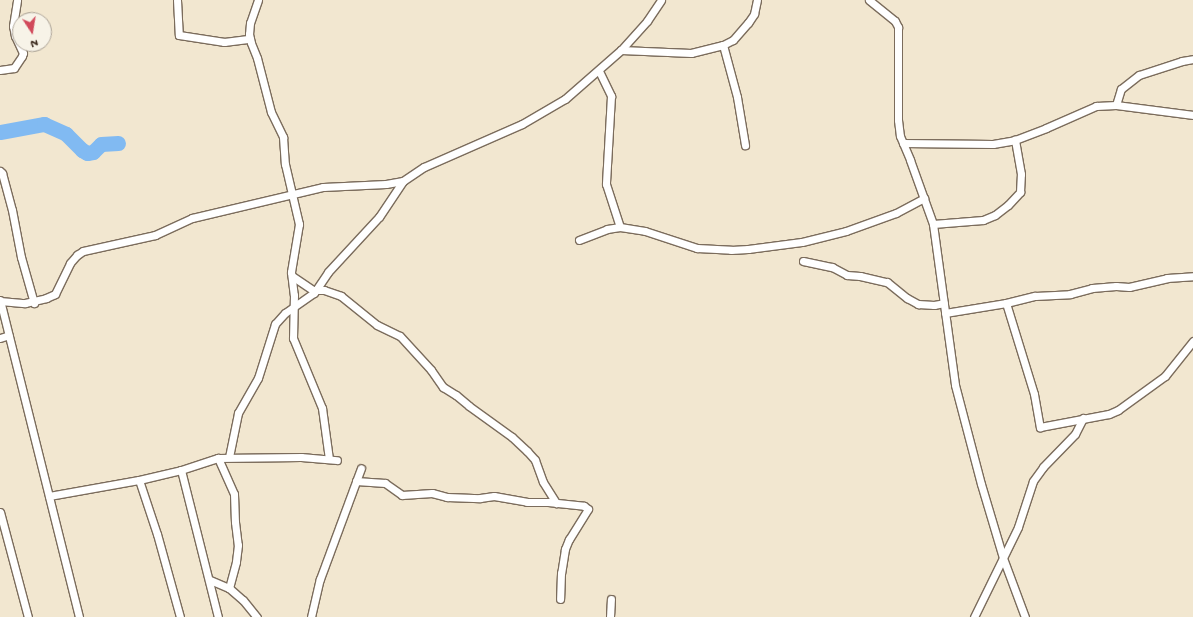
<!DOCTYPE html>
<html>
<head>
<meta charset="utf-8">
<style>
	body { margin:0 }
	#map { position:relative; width:1193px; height:617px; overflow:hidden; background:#f2e7d0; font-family:"Gochi Hand",sans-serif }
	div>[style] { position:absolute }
	.river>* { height:15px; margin:-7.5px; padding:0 7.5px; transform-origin:7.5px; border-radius:7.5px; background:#81baf2 }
	.roads { filter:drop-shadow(1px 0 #7b6c5c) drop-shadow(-1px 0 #7b6c5c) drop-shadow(0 1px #7b6c5c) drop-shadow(0 -1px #7b6c5c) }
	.minor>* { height:7px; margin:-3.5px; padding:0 3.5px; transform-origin:3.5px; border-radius:3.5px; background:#fff }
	span { translate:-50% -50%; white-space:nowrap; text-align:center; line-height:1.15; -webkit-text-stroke:3.5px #f7f3e8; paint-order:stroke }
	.north { position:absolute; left:12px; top:12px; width:40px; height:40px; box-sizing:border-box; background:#f7f3e8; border:1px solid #aca397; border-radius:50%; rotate:168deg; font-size:11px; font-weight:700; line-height:16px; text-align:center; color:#3b2a1e }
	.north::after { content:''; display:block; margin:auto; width:14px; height:18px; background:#d1495b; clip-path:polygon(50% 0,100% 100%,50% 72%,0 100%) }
</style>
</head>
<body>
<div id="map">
	<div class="river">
		<i style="left:0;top:132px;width:45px;rotate:-10.3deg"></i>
		<i style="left:44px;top:124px;width:24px;rotate:24deg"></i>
		<i style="left:66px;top:134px;width:23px;rotate:45deg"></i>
		<i style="left:82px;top:150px;width:6px;rotate:31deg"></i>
		<i style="left:87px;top:153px;width:6px;rotate:-9deg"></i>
		<i style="left:93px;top:152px;width:11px;rotate:-45deg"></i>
		<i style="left:101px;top:144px;width:17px;rotate:-3deg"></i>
	</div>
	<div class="roads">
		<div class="minor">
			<i style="left:177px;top:0;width:35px;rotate:87deg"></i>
			<i style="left:179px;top:35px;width:46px;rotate:8.8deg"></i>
			<i style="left:224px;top:42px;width:26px;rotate:-7deg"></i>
			<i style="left:258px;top:0;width:24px;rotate:109deg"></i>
			<i style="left:250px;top:23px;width:11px;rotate:95deg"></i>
			<i style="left:249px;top:34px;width:9px;rotate:77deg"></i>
			<i style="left:251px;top:43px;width:16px;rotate:68deg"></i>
			<i style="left:257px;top:58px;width:56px;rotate:75.5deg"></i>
			<i style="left:271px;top:112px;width:28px;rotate:64deg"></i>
			<i style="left:283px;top:137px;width:27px;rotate:86deg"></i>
			<i style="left:285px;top:164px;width:62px;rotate:76.9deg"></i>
			<i style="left:299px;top:224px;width:49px;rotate:99.5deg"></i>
			<i style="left:291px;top:272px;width:23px;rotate:83deg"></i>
			<i style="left:294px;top:295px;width:43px;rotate:91.3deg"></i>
			<i style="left:293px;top:338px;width:76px;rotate:67.5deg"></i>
			<i style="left:322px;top:408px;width:51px;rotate:82.2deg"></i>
			<i style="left:869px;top:0;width:33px;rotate:39deg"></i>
			<i style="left:895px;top:21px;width:7px;rotate:63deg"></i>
			<i style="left:898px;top:27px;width:93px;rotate:90deg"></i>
			<i style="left:898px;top:120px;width:16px;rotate:83deg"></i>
			<i style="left:900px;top:136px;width:26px;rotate:67deg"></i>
			<i style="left:910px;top:160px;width:68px;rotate:70.2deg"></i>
			<i style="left:933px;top:224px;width:162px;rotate:82.2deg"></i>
			<i style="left:955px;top:385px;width:102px;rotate:75.3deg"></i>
			<i style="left:981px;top:484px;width:77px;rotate:73.4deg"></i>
			<i style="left:1003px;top:558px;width:63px;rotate:69.6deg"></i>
			<i style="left:723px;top:45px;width:54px;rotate:74.9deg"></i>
			<i style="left:737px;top:97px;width:49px;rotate:80.5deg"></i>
			<i style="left:621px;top:50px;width:70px;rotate:2.5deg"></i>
			<i style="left:691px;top:53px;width:33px;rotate:-14deg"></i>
			<i style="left:723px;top:45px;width:11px;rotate:-27deg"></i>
			<i style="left:733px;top:40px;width:23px;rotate:-49deg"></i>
			<i style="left:748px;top:23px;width:11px;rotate:-56deg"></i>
			<i style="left:754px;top:14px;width:14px;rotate:-78deg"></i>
			<i style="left:0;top:70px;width:14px;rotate:-8deg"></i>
			<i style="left:14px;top:68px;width:14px;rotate:-56deg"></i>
			<i style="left:22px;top:56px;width:3px;rotate:-72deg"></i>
			<i style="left:23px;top:53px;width:19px;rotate:-115deg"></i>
			<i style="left:15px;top:36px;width:10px;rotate:-101deg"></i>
			<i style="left:13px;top:26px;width:26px;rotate:-81deg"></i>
			<i style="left:599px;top:71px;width:28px;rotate:64deg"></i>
			<i style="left:611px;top:96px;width:88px;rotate:93.3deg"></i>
			<i style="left:606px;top:184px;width:45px;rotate:72deg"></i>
			<i style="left:1116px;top:105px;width:17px;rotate:-73deg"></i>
			<i style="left:1121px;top:89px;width:23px;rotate:-38deg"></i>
			<i style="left:1139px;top:75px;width:45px;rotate:-18deg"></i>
			<i style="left:1182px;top:61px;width:11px;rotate:-10deg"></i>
			<i style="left:903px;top:143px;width:90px;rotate:0.6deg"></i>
			<i style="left:993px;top:144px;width:22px;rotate:-10deg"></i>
			<i style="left:1015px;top:140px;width:33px;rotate:-21deg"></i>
			<i style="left:1046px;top:128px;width:55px;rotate:-23.7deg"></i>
			<i style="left:1096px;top:106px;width:20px;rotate:-3deg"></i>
			<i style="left:1116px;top:105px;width:78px;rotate:7.4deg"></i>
			<i style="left:0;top:171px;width:3px;rotate:45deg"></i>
			<i style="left:2px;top:173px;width:38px;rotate:75deg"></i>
			<i style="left:12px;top:210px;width:48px;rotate:79.2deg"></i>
			<i style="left:21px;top:257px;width:48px;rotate:74.2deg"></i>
			<i style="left:933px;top:224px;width:50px;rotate:-4.6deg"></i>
			<i style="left:983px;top:220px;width:13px;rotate:-23deg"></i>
			<i style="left:995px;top:215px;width:16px;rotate:-38deg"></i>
			<i style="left:1008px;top:205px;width:18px;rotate:-47deg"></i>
			<i style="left:1020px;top:192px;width:18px;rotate:-87deg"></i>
			<i style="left:1021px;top:174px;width:35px;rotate:-100deg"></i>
			<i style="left:579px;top:240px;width:30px;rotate:-21deg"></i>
			<i style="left:607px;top:229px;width:13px;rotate:-9deg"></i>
			<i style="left:620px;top:227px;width:25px;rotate:9deg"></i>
			<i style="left:645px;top:231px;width:55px;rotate:18.1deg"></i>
			<i style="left:697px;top:248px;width:34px;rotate:3deg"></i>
			<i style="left:731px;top:250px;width:17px;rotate:-3deg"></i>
			<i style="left:748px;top:249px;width:54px;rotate:-7.4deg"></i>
			<i style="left:802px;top:242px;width:45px;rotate:-14deg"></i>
			<i style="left:846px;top:231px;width:53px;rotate:-19.8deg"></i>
			<i style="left:896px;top:213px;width:32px;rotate:-28deg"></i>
			<i style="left:803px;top:261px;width:30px;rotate:12deg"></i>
			<i style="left:832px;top:267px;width:17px;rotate:28deg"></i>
			<i style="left:847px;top:275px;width:13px;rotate:4deg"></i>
			<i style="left:860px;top:276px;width:28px;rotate:13deg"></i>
			<i style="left:887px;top:282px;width:26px;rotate:39deg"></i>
			<i style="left:907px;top:298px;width:13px;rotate:29deg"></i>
			<i style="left:918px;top:304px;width:16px;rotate:4deg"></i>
			<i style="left:934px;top:305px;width:10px;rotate:-11deg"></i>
			<i style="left:292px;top:276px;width:25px;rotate:34deg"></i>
			<i style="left:313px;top:290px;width:11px"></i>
			<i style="left:324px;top:290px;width:18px;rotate:19deg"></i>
			<i style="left:341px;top:296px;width:46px;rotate:38.9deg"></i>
			<i style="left:377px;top:325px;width:25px;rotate:26deg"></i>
			<i style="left:400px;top:336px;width:46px;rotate:47.6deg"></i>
			<i style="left:431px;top:370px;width:21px;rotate:55deg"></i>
			<i style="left:443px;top:387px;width:15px;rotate:32deg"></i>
			<i style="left:456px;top:395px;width:17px;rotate:40deg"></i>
			<i style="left:469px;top:406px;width:53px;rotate:35.8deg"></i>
			<i style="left:512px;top:437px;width:21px;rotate:43deg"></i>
			<i style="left:527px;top:451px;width:12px;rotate:48deg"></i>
			<i style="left:535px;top:460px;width:23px;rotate:70deg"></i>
			<i style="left:543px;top:482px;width:25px;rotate:58deg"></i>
			<i style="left:0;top:300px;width:327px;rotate:76deg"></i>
			<i style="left:0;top:301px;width:25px;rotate:5deg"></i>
			<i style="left:25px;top:303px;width:22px;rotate:-13deg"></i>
			<i style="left:46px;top:298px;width:10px;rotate:-24deg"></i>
			<i style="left:55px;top:294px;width:34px;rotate:-64deg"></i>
			<i style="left:70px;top:263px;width:11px;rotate:-49deg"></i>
			<i style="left:77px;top:255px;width:7px;rotate:-34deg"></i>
			<i style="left:83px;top:251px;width:74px;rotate:-12.5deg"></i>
			<i style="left:155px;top:235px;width:41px;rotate:-24.7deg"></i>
			<i style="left:192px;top:218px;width:135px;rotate:-13.3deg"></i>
			<i style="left:323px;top:187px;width:63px;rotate:-2.7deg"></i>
			<i style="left:386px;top:184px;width:17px;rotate:-10deg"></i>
			<i style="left:403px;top:181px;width:25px;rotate:-34deg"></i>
			<i style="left:424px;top:167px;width:107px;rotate:-23.7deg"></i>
			<i style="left:522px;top:124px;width:50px;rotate:-30.2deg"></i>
			<i style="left:565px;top:99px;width:74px;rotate:-41.2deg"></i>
			<i style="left:621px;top:50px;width:39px;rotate:-48deg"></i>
			<i style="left:647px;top:21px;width:25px;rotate:-56deg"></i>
			<i style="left:1006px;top:303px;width:95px;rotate:72.9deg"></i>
			<i style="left:1034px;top:394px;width:34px;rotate:80deg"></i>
			<i style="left:1040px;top:427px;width:70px;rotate:-10.7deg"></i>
			<i style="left:1109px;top:414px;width:10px;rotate:-24deg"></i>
			<i style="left:1118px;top:410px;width:58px;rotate:-35.9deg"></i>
			<i style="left:1165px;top:376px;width:45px;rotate:-51.3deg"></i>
			<i style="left:945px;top:313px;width:62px;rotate:-9.3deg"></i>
			<i style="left:1006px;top:303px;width:30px;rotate:-14deg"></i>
			<i style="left:1035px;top:296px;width:35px;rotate:-3deg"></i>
			<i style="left:1070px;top:294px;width:23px;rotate:-15deg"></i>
			<i style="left:1092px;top:288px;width:24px;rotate:-5deg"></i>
			<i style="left:1116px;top:286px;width:13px;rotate:4deg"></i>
			<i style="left:1129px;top:287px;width:39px;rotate:-13deg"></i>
			<i style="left:1167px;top:278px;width:26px;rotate:-4deg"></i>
			<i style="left:0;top:338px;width:9px;rotate:-18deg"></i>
			<i style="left:229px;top:457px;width:45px;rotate:-78.4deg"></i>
			<i style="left:238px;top:413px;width:40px;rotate:-60.3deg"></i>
			<i style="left:258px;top:378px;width:57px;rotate:-72.5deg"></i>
			<i style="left:275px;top:324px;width:15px;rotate:-48deg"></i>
			<i style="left:285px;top:313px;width:35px;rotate:-35deg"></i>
			<i style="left:314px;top:293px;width:25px;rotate:-56deg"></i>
			<i style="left:328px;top:272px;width:75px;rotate:-47.2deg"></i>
			<i style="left:379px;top:217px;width:43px;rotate:-56.3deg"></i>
			<i style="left:218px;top:458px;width:39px;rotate:66deg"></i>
			<i style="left:234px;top:494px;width:28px;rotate:88deg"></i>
			<i style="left:235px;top:522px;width:23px;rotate:83deg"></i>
			<i style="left:238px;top:545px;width:17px;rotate:97deg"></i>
			<i style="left:236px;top:562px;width:27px;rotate:105deg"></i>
			<i style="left:181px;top:470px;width:152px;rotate:75.9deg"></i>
			<i style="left:139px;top:480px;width:57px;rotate:71.6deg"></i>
			<i style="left:157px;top:534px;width:86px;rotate:74.5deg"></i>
			<i style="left:356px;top:481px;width:29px;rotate:4deg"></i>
			<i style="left:385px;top:483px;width:21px;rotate:35deg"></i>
			<i style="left:402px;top:495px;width:30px;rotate:-4deg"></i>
			<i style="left:432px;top:493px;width:16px;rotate:15deg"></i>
			<i style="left:447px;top:497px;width:33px;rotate:2deg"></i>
			<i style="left:480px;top:498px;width:14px;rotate:-8deg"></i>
			<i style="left:494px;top:496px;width:34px;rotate:10deg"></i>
			<i style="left:527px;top:502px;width:21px"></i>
			<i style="left:548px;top:502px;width:36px;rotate:6deg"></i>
			<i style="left:584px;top:506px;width:5px;rotate:37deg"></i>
			<i style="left:588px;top:509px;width:36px;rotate:122deg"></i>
			<i style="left:569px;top:539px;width:11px;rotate:112deg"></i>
			<i style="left:565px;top:549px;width:24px;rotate:99deg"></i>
			<i style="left:561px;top:573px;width:26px;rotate:92deg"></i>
			<i style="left:49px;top:496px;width:91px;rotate:-10.1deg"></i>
			<i style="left:139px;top:480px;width:43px;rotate:-13.4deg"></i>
			<i style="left:181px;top:470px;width:39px;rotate:-18deg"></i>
			<i style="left:218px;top:458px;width:83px;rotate:-0.7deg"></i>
			<i style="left:301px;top:457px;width:36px;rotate:5deg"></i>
			<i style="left:0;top:512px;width:109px;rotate:75.1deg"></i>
			<i style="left:210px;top:580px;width:21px;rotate:23deg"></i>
			<i style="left:229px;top:588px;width:18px;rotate:41deg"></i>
			<i style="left:243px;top:600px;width:22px;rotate:51deg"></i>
			<i style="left:311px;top:617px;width:39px;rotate:-77deg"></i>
			<i style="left:320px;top:579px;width:118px;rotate:-69.7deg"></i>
			<i style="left:610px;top:617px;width:18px;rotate:-87deg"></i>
			<i style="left:974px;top:617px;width:100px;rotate:-63.9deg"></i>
			<i style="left:1018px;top:527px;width:48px;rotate:-71.9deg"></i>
			<i style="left:1033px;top:481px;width:17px;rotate:-54deg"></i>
			<i style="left:1043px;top:467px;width:46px;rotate:-45.9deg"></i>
			<i style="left:1075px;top:434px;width:18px;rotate:-63deg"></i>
		</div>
	</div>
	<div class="north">N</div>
</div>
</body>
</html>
